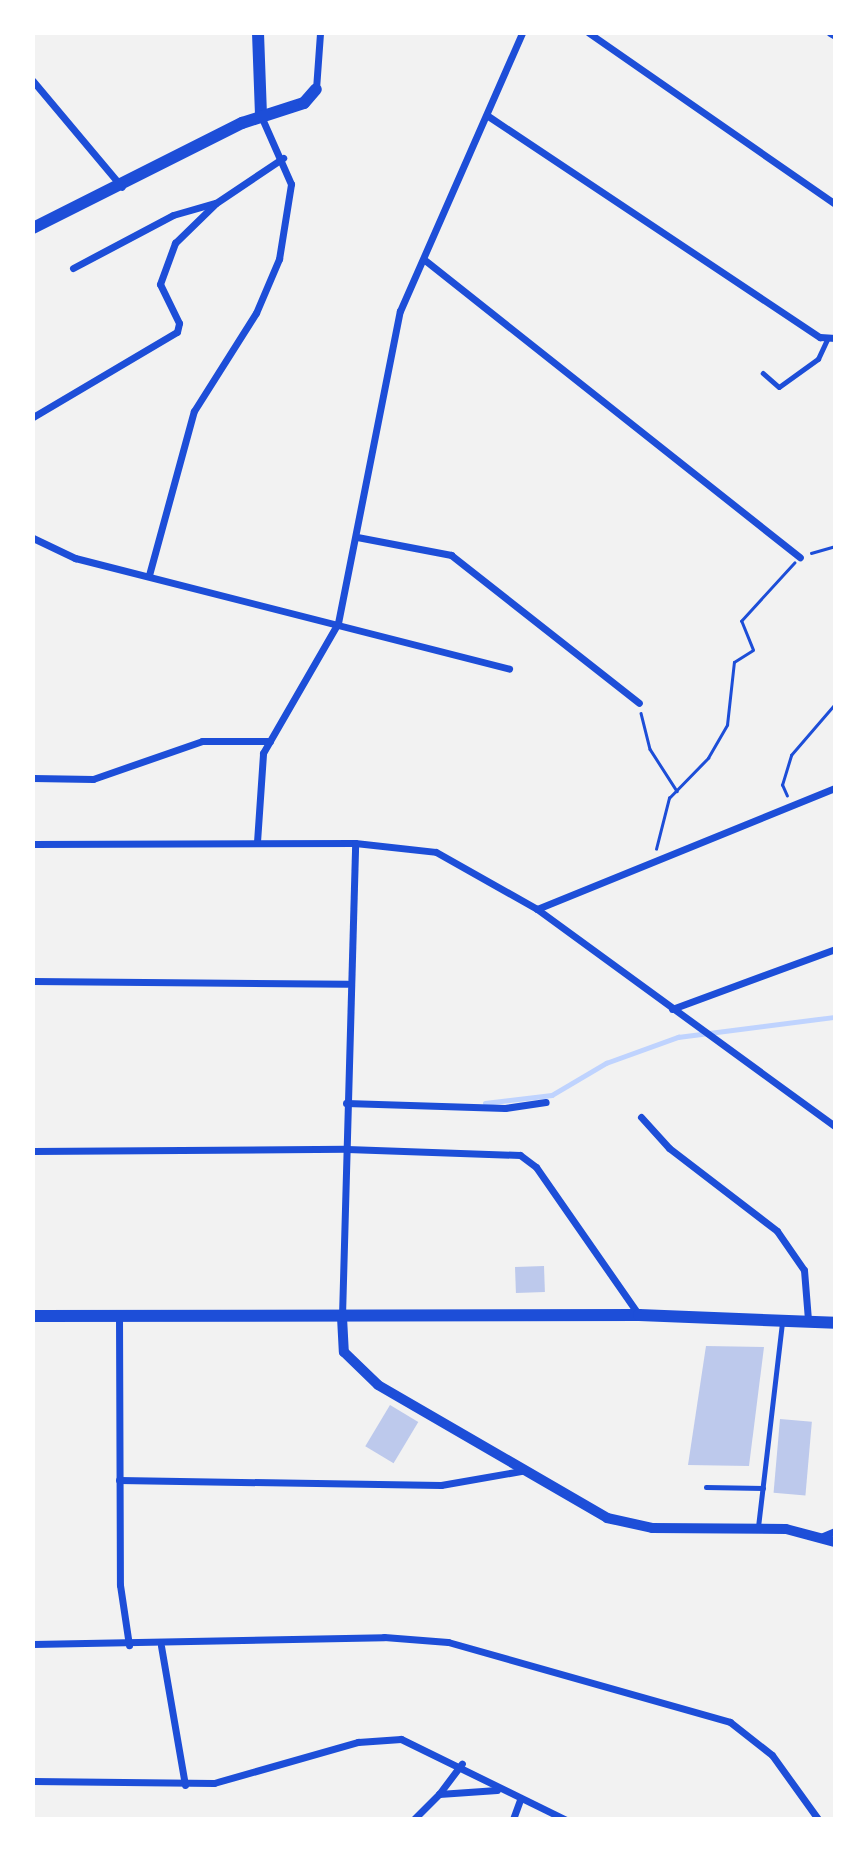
<!DOCTYPE html>
<html>
<head>
<meta charset="utf-8">
<style>
	body { margin:0 }
	#map { position:relative; width:868px; height:1852px; overflow:hidden; background:#f2f2f2; font-family:"Varela Round",sans-serif }
	div>[style] { position:absolute }
	.stream>* { height:4.5px; margin:-2.25px; padding:0 2.25px; transform-origin:2.25px; border-radius:2.25px; background:#bfd3fe }
	.building>* { inset:0; background:#bdc9ec; transform-origin:0 0 }
	.path>* { height:2.5px; margin:-1.25px; padding:0 1.25px; transform-origin:1.25px; border-radius:1.25px; background:#1d4ed8 }
	.service>* { height:4.5px; margin:-2.25px; padding:0 2.25px; transform-origin:2.25px; border-radius:2.25px; background:#1d4ed8 }
	.minor>* { height:7px; margin:-3.5px; padding:0 3.5px; transform-origin:3.5px; border-radius:3.5px; background:#1d4ed8 }
	.tertiary>* { height:10px; margin:-5px; padding:0 5px; transform-origin:5px; border-radius:5px; background:#1d4ed8 }
	.secondary>* { height:12px; margin:-6px; padding:0 6px; transform-origin:6px; border-radius:6px; background:#1d4ed8 }
	span { translate:-50% -50%; white-space:nowrap; text-align:center; line-height:1.15; -webkit-text-stroke:5px #fff; paint-order:stroke }
	.frame { position:absolute; inset:0; border:35px solid #fff; pointer-events:none }
</style>
</head>
<body>
<div id="map">
	<div class="stream">
		<i style="left:485px;top:1103px;width:67px;rotate:-6.8deg"></i>
		<i style="left:552px;top:1095px;width:63px;rotate:-30.7deg"></i>
		<i style="left:606px;top:1063px;width:77px;rotate:-19.9deg"></i>
		<i style="left:678px;top:1037px;width:158px;rotate:-7.3deg"></i>
	</div>
	<div class="building">
		<i style="left:544px;top:1266px;width:26px;height:29px;rotate:88deg"></i>
		<i style="clip-path:polygon(706px 1346px,764px 1347px,749px 1466px,688px 1465px)"></i>
		<i style="left:390px;top:1405px;width:33px;height:48px;rotate:31deg"></i>
		<i style="left:780px;top:1419px;width:32px;height:74px;rotate:5deg"></i>
	</div>
	<div class="path">
		<i style="left:811px;top:553px;width:25px;rotate:-16deg"></i>
		<i style="left:641px;top:713px;width:37px;rotate:76deg"></i>
		<i style="left:650px;top:749px;width:50px;rotate:57.3deg"></i>
		<i style="left:787px;top:796px;width:12px;rotate:-114deg"></i>
		<i style="left:782px;top:785px;width:31px;rotate:-73deg"></i>
		<i style="left:791px;top:755px;width:67px;rotate:-49.2deg"></i>
		<i style="left:656px;top:849px;width:53px;rotate:-75.7deg"></i>
		<i style="left:669px;top:798px;width:56px;rotate:-45.7deg"></i>
		<i style="left:708px;top:758px;width:38px;rotate:-60deg"></i>
		<i style="left:727px;top:725px;width:63px;rotate:-83.7deg"></i>
		<i style="left:734px;top:662px;width:22px;rotate:-32deg"></i>
		<i style="left:753px;top:650px;width:31px;rotate:-112deg"></i>
		<i style="left:741px;top:621px;width:79px;rotate:-47.6deg"></i>
	</div>
	<div class="service">
		<i style="left:763px;top:373px;width:21px;rotate:41deg"></i>
		<i style="left:779px;top:387px;width:48px;rotate:-35.7deg"></i>
		<i style="left:818px;top:359px;width:21px;rotate:-65deg"></i>
		<i style="left:706px;top:1487px;width:57px;rotate:1deg"></i>
		<i style="left:758px;top:1527px;width:206px;rotate:-83.3deg"></i>
	</div>
	<div class="minor">
		<i style="left:589px;top:33px;width:300px;rotate:34.8deg"></i>
		<i style="left:830px;top:33px;width:6px;rotate:31deg"></i>
		<i style="left:33px;top:81px;width:138px;rotate:50deg"></i>
		<i style="left:316px;top:89px;width:56px;rotate:-85.9deg"></i>
		<i style="left:488px;top:116px;width:399px;rotate:33.7deg"></i>
		<i style="left:820px;top:337px;width:15px;rotate:4deg"></i>
		<i style="left:426px;top:261px;width:477px;rotate:38.4deg"></i>
		<i style="left:73px;top:268px;width:113px;rotate:-27.9deg"></i>
		<i style="left:173px;top:215px;width:44px;rotate:-15.9deg"></i>
		<i style="left:33px;top:417px;width:167px;rotate:-30.6deg"></i>
		<i style="left:177px;top:332px;width:9px;rotate:-77deg"></i>
		<i style="left:179px;top:323px;width:43px;rotate:-116deg"></i>
		<i style="left:160px;top:284px;width:44px;rotate:-69.9deg"></i>
		<i style="left:175px;top:243px;width:57px;rotate:-44.3deg"></i>
		<i style="left:216px;top:203px;width:81px;rotate:-33.9deg"></i>
		<i style="left:357px;top:537px;width:96px;rotate:10.8deg"></i>
		<i style="left:451px;top:555px;width:239px;rotate:38.2deg"></i>
		<i style="left:33px;top:538px;width:47px;rotate:25.5deg"></i>
		<i style="left:75px;top:558px;width:448px;rotate:14.3deg"></i>
		<i style="left:149px;top:575px;width:170px;rotate:-74.7deg"></i>
		<i style="left:194px;top:411px;width:116px;rotate:-57.7deg"></i>
		<i style="left:256px;top:313px;width:59px;rotate:-66.9deg"></i>
		<i style="left:279px;top:259px;width:76px;rotate:-80.9deg"></i>
		<i style="left:291px;top:184px;width:74px;rotate:-113.8deg"></i>
		<i style="left:33px;top:778px;width:60px;rotate:1deg"></i>
		<i style="left:93px;top:779px;width:115px;rotate:-19.2deg"></i>
		<i style="left:202px;top:741px;width:68px"></i>
		<i style="left:257px;top:842px;width:89px;rotate:-86.1deg"></i>
		<i style="left:263px;top:753px;width:150px;rotate:-60deg"></i>
		<i style="left:338px;top:623px;width:318px;rotate:-78.8deg"></i>
		<i style="left:400px;top:311px;width:304px;rotate:-66.3deg"></i>
		<i style="left:33px;top:844px;width:322px;rotate:-0.2deg"></i>
		<i style="left:355px;top:843px;width:81px;rotate:6.3deg"></i>
		<i style="left:436px;top:852px;width:116px;rotate:29.4deg"></i>
		<i style="left:537px;top:909px;width:369px;rotate:36.1deg"></i>
		<i style="left:537px;top:909px;width:322px;rotate:-22.1deg"></i>
		<i style="left:33px;top:981px;width:314px;rotate:0.5deg"></i>
		<i style="left:672px;top:1009px;width:174px;rotate:-20.2deg"></i>
		<i style="left:346px;top:1103px;width:159px;rotate:1.8deg"></i>
		<i style="left:505px;top:1108px;width:41px;rotate:-8.3deg"></i>
		<i style="left:641px;top:1117px;width:42px;rotate:47.9deg"></i>
		<i style="left:669px;top:1148px;width:136px;rotate:37.5deg"></i>
		<i style="left:777px;top:1231px;width:47px;rotate:55.3deg"></i>
		<i style="left:804px;top:1270px;width:50px;rotate:85.4deg"></i>
		<i style="left:33px;top:1151px;width:314px;rotate:-0.4deg"></i>
		<i style="left:347px;top:1149px;width:173px;rotate:2deg"></i>
		<i style="left:520px;top:1155px;width:20px;rotate:37deg"></i>
		<i style="left:536px;top:1167px;width:180px;rotate:55.2deg"></i>
		<i style="left:119px;top:1315px;width:270px;rotate:89.8deg"></i>
		<i style="left:120px;top:1585px;width:61px;rotate:81.5deg"></i>
		<i style="left:342px;top:1316px;width:473px;rotate:-88.4deg"></i>
		<i style="left:119px;top:1480px;width:322px;rotate:0.9deg"></i>
		<i style="left:441px;top:1485px;width:81px;rotate:-9.9deg"></i>
		<i style="left:823px;top:1536px;width:13px;rotate:-23deg"></i>
		<i style="left:33px;top:1644px;width:351px;rotate:-1.1deg"></i>
		<i style="left:384px;top:1637px;width:64px;rotate:4.5deg"></i>
		<i style="left:448px;top:1642px;width:293px;rotate:15.8deg"></i>
		<i style="left:730px;top:1722px;width:53px;rotate:38.2deg"></i>
		<i style="left:772px;top:1755px;width:79px;rotate:54.3deg"></i>
		<i style="left:161px;top:1646px;width:141px;rotate:80.2deg"></i>
		<i style="left:33px;top:1781px;width:181px;rotate:0.6deg"></i>
		<i style="left:214px;top:1783px;width:150px;rotate:-15.9deg"></i>
		<i style="left:358px;top:1742px;width:43px;rotate:-4deg"></i>
		<i style="left:401px;top:1739px;width:182px;rotate:26.1deg"></i>
		<i style="left:439px;top:1794px;width:38px;rotate:-53deg"></i>
		<i style="left:414px;top:1819px;width:35px;rotate:-45deg"></i>
		<i style="left:439px;top:1794px;width:58px;rotate:-3.9deg"></i>
		<i style="left:513px;top:1819px;width:20px;rotate:-70deg"></i>
	</div>
	<div class="tertiary">
		<i style="left:342px;top:1317px;width:35px;rotate:87deg"></i>
		<i style="left:344px;top:1352px;width:47px;rotate:44.1deg"></i>
		<i style="left:378px;top:1385px;width:265px;rotate:30.1deg"></i>
		<i style="left:607px;top:1518px;width:46px;rotate:12.5deg"></i>
		<i style="left:652px;top:1528px;width:134px;rotate:0.4deg"></i>
		<i style="left:786px;top:1529px;width:51px;rotate:14.9deg"></i>
	</div>
	<div class="secondary">
		<i style="left:258px;top:33px;width:82px;rotate:87.9deg"></i>
		<i style="left:33px;top:228px;width:234px;rotate:-26.7deg"></i>
		<i style="left:242px;top:123px;width:65px;rotate:-17.9deg"></i>
		<i style="left:304px;top:103px;width:18px;rotate:-49deg"></i>
		<i style="left:33px;top:1316px;width:606px;rotate:-0.09deg"></i>
		<i style="left:639px;top:1315px;width:196px;rotate:2.3deg"></i>
	</div>
	<div class="frame"></div>
</div>
</body>
</html>
